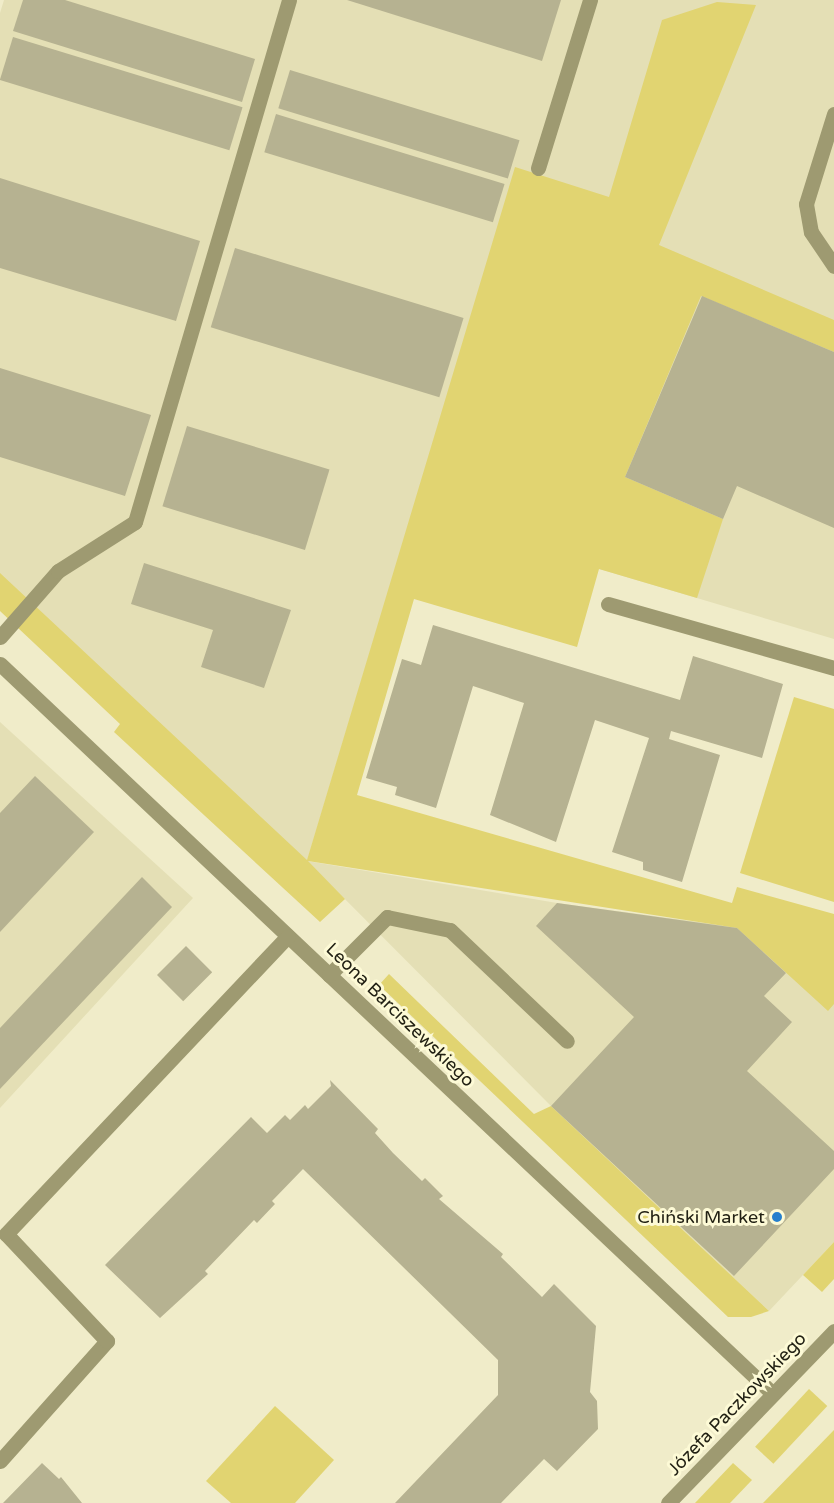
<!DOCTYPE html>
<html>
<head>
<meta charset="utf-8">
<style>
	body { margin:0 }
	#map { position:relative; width:834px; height:1503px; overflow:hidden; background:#f0ecc9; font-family:"Varela Round",sans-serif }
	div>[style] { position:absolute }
	.built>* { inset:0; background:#e4dfb5 }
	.green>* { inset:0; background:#e1d471; transform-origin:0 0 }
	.building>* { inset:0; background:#b6b291; transform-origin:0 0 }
	.minor>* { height:15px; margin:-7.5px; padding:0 7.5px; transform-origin:7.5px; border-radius:7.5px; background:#9e9a71 }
	.dots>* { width:16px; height:16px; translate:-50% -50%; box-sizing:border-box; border:3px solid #fdfad6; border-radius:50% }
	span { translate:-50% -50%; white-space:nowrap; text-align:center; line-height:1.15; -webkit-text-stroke:6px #fdfad6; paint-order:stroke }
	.street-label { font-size:18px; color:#222114 }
	.poi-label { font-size:18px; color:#222114 }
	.right { translate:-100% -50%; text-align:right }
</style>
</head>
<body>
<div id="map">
	<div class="built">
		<i style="clip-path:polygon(4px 0,834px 0,834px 639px,412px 513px,307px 861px,557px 903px,834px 940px,834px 1242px,769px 1311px,551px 1106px,307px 861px,0 574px,0 13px)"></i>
		<i style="clip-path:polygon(0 722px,193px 898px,0 1108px)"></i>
	</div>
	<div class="green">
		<i style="clip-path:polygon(717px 2px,756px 5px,659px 245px,834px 320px,834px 352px,701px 296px,625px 477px,723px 519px,697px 598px,599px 569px,577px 647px,414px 599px,357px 795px,732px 903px,737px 887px,834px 914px,834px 1004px,828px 1011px,737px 928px,308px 861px,345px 899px,320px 922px,114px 732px,120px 724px,0 611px,0 573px,307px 860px,515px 167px,609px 197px,662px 20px)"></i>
		<i style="clip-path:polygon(794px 697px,834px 709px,834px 902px,740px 873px)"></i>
		<i style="clip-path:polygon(389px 974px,534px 1114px,551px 1106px,769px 1311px,751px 1317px,728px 1317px,379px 985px)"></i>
		<i style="clip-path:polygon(834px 1242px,834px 1279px,822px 1292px,803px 1275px)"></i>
		<i style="left:809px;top:1389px;width:25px;height:79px;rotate:43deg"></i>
		<i style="clip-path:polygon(275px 1406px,334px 1460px,295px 1503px,231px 1503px,206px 1481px)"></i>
		<i style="clip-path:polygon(834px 1430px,834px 1503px,763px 1503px)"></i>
		<i style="clip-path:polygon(733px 1463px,752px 1480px,730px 1503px,695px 1503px)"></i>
	</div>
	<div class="building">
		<i style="clip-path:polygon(23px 0,65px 0,255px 59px,242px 102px,13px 31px)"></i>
		<i style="clip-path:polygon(347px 0,561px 0,542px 61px)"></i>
		<i style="left:13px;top:37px;width:240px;height:45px;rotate:17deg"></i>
		<i style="left:290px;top:70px;width:240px;height:40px;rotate:17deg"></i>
		<i style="left:276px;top:114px;width:239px;height:40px;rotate:17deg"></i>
		<i style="clip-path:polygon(0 178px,200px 241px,176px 321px,0 268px)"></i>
		<i style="left:235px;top:248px;width:239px;height:83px;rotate:17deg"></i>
		<i style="clip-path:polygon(702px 296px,834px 352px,834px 528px,737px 486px,723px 519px,625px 477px)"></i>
		<i style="clip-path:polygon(0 368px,151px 415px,125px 496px,0 457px)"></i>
		<i style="left:187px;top:426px;width:149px;height:84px;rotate:17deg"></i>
		<i style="clip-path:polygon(144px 563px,291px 610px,264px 688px,201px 667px,213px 630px,131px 604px)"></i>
		<i style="clip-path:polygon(433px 625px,680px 700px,693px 656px,783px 684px,762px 758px,671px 731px,669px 739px,720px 755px,682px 882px,643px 870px,643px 862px,612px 852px,649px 738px,595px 720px,556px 842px,490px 815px,524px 703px,473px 686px,436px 808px,395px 795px,397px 787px,366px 778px,402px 659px,421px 665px)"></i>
		<i style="clip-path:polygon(35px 776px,94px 832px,0 932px,0 813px)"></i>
		<i style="clip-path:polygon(142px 877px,172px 907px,0 1089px,0 1028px)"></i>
		<i style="clip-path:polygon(557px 903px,737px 928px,786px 973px,764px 996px,792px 1022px,747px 1071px,834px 1151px,834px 1169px,734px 1276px,551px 1106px,634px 1017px,536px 926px)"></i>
		<i style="left:186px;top:946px;width:37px;height:41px;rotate:45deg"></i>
		<i style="clip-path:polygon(330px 1080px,378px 1129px,375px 1133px,393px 1153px,422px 1181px,425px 1178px,443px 1196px,439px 1199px,503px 1254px,501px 1257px,542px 1297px,554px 1284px,596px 1326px,590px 1392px,597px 1401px,598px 1429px,557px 1471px,544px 1459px,501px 1503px,395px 1503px,498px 1395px,498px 1360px,303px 1169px,272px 1201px,275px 1204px,257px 1223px,254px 1220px,205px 1271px,208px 1274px,160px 1318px,105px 1265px,251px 1117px,267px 1133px,285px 1115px,290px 1120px,305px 1105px,308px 1109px,331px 1086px)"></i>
		<i style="clip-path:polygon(42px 1463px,59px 1479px,61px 1477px,82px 1503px,3px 1503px)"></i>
	</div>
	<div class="minor">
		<i style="left:834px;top:114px;width:94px;rotate:107.3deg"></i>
		<i style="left:806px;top:204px;width:28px;rotate:80deg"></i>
		<i style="left:811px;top:232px;width:41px;rotate:55.9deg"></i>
		<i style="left:538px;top:168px;width:176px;rotate:-72.8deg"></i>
		<i style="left:608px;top:604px;width:235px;rotate:15.8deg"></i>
		<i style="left:0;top:637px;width:88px;rotate:-48.7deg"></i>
		<i style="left:58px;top:571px;width:91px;rotate:-32.5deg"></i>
		<i style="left:135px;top:522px;width:544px;rotate:-73.56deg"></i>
		<i style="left:0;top:664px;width:1063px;rotate:43.36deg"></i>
		<i style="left:329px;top:975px;width:82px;rotate:-45deg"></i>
		<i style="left:387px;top:917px;width:64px;rotate:11.7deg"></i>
		<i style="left:450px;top:930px;width:161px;rotate:43.5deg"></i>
		<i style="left:0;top:1461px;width:161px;rotate:-48.3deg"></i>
		<i style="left:107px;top:1341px;width:147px;rotate:-133.3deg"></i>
		<i style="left:6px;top:1234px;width:410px;rotate:-46.6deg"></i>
		<i style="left:668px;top:1503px;width:239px;rotate:-46deg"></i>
	</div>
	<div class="dots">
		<i style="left:777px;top:1217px;background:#267fcd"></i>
	</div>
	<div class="street-label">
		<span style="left:400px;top:1015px;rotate:44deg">Leona Barciszewskiego</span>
		<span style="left:737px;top:1404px;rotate:-46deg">Józefa Paczkowskiego</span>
	</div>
	<div class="poi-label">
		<span class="right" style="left:765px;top:1217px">Chiński Market</span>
	</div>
</div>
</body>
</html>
